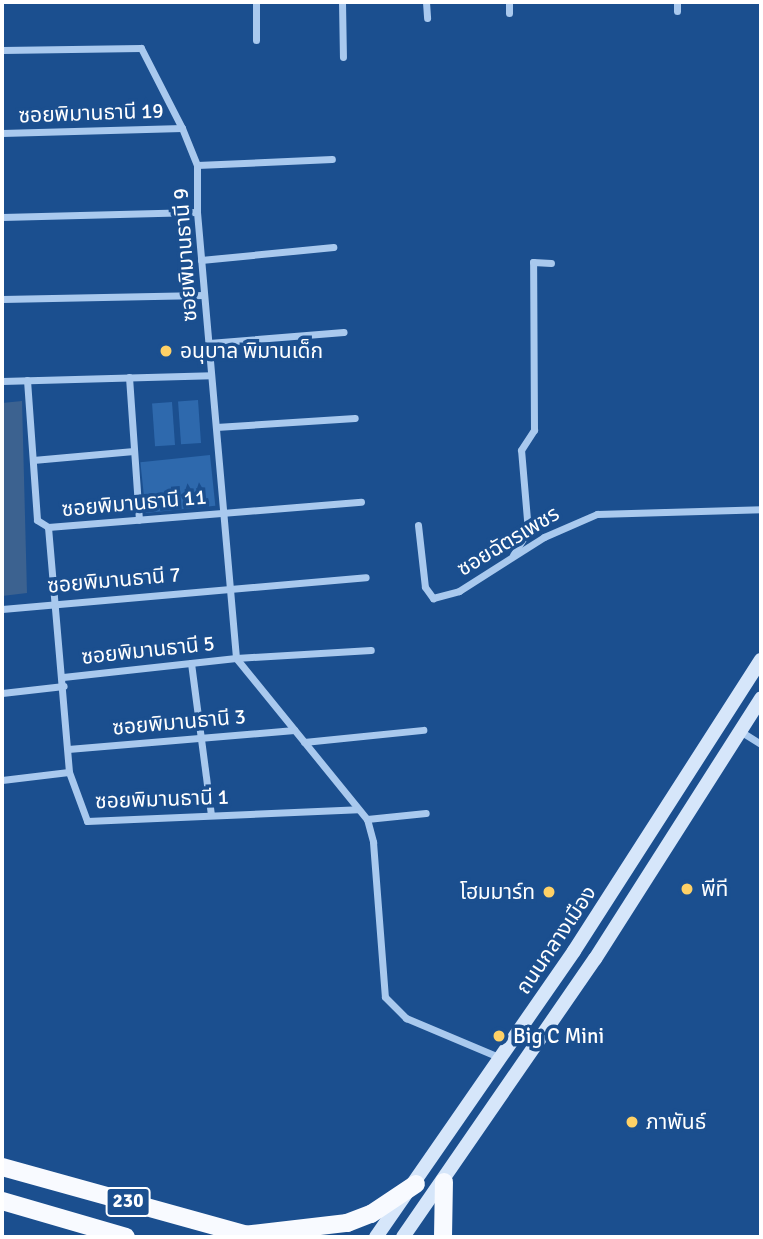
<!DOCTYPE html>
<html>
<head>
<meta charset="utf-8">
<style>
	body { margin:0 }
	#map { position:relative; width:763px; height:1239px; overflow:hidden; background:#1b4f8f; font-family:Signika,"Noto Sans Thai",sans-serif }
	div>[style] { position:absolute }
	.green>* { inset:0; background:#2e69ad; transform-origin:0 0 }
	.water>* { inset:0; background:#3c6290 }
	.minor>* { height:7px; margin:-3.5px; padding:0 3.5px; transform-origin:3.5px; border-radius:3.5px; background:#a9c9ee }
	.secondary>* { height:14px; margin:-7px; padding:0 7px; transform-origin:7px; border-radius:7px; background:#d6e6fa }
	.trunk>* { height:18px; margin:-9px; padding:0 9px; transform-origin:9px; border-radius:9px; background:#f8faff }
	.dots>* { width:19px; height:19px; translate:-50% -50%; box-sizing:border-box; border:4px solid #1b4f8f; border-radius:50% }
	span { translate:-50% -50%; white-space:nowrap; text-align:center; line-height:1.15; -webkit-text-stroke:7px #1b4f8f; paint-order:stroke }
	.shield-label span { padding:2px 5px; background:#1b4f8f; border:2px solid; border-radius:5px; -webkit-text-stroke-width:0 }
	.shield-label { font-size:19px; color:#fff; font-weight:700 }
	.street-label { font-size:21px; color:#fff }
	.poi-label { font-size:21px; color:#fff }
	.left { translate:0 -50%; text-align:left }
	.right { translate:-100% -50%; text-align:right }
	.frame { position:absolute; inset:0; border:4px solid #fff; pointer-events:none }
</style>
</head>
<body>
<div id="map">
	<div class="green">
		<i style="left:198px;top:400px;width:43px;height:20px;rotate:86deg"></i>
		<i style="left:172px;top:402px;width:43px;height:20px;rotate:86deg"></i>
		<i style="left:210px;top:455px;width:51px;height:70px;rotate:84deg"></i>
	</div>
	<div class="water">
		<i style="clip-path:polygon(22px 401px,27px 593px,2px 596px,2px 403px)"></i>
	</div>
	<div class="minor">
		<i style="left:256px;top:2px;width:38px;rotate:90deg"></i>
		<i style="left:342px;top:2px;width:55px;rotate:89deg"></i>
		<i style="left:426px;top:2px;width:16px;rotate:86deg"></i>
		<i style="left:677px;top:2px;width:9px;rotate:90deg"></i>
		<i style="left:509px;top:13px;width:11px;rotate:-90deg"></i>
		<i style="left:2px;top:50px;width:139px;rotate:-0.8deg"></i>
		<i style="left:141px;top:48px;width:90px;rotate:62.9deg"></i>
		<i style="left:182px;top:128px;width:40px;rotate:68deg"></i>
		<i style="left:197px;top:165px;width:47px;rotate:90deg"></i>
		<i style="left:197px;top:212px;width:448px;rotate:85deg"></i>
		<i style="left:236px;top:658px;width:208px;rotate:50.9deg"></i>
		<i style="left:367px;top:819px;width:24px;rotate:75deg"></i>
		<i style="left:373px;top:842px;width:155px;rotate:85.6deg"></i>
		<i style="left:385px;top:997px;width:30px;rotate:45deg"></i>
		<i style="left:406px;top:1018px;width:103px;rotate:22.8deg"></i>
		<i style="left:2px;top:133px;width:180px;rotate:-1.6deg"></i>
		<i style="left:197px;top:165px;width:135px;rotate:-2.5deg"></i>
		<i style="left:2px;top:217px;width:195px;rotate:-1.5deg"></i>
		<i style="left:201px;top:260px;width:133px;rotate:-5.6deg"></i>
		<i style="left:2px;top:299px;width:202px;rotate:-1.1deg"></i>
		<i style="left:209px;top:343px;width:135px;rotate:-4.7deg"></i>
		<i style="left:129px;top:377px;width:143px;rotate:86deg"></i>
		<i style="left:27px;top:380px;width:140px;rotate:85.9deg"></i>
		<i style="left:37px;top:520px;width:13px;rotate:32deg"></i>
		<i style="left:48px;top:527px;width:246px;rotate:85.1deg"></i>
		<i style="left:2px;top:381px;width:209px;rotate:-1.6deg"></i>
		<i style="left:216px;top:427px;width:139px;rotate:-3.7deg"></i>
		<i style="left:33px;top:460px;width:101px;rotate:-5.1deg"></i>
		<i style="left:418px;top:525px;width:62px;rotate:83.6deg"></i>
		<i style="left:425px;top:587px;width:14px;rotate:54deg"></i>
		<i style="left:433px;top:598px;width:27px;rotate:-15deg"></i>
		<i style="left:459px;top:591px;width:101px;rotate:-32.4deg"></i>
		<i style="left:544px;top:537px;width:58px;rotate:-23.5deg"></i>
		<i style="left:597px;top:514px;width:164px;rotate:-1.7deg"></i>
		<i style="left:48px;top:527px;width:314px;rotate:-4.6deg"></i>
		<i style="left:513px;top:555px;width:28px;rotate:-58deg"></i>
		<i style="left:528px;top:531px;width:81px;rotate:-94.9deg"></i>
		<i style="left:521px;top:450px;width:24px;rotate:-57deg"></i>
		<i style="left:534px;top:430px;width:168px;rotate:-90.3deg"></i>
		<i style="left:533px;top:262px;width:18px;rotate:3deg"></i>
		<i style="left:2px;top:609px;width:365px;rotate:-5deg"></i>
		<i style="left:191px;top:663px;width:153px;rotate:82.5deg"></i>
		<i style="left:63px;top:677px;width:174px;rotate:-6.3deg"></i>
		<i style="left:236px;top:658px;width:135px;rotate:-3.4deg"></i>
		<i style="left:2px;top:693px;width:62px;rotate:-6.4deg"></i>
		<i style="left:740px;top:731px;width:25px;rotate:32deg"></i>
		<i style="left:304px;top:742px;width:120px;rotate:-5.8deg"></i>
		<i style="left:68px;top:749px;width:227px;rotate:-4.8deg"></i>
		<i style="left:2px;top:780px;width:67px;rotate:-6.8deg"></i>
		<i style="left:69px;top:772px;width:52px;rotate:69.8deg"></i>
		<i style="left:87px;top:821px;width:271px;rotate:-2.5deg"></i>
		<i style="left:367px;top:819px;width:59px;rotate:-5.8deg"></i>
	</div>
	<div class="secondary">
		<i style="left:376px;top:1237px;width:348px;rotate:-55.3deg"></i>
		<i style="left:574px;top:951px;width:346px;rotate:-57.3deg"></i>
		<i style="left:403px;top:1237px;width:338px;rotate:-55.4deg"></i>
		<i style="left:595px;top:959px;width:309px;rotate:-57.5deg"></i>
	</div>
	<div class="trunk">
		<i style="left:2px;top:1167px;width:262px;rotate:15.5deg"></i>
		<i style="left:2px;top:1201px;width:129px;rotate:16.2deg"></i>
		<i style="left:243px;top:1235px;width:105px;rotate:-6.6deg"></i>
		<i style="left:347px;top:1223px;width:26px;rotate:-21deg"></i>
		<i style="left:371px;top:1214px;width:54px;rotate:-33.7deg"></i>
		<i style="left:443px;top:1237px;width:55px;rotate:-89deg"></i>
	</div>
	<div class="dots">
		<i style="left:166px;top:351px;background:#ffd166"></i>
		<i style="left:687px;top:889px;background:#ffd166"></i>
		<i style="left:549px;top:892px;background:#ffd166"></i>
		<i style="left:499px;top:1036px;background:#ffd166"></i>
		<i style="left:632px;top:1122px;background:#ffd166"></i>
	</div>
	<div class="shield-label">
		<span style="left:128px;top:1202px">230</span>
	</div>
	<div class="street-label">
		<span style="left:91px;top:113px;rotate:-2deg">ซอยพิมานธานี 19</span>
		<span style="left:185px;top:255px;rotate:-94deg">ซอยพิมานธานี 9</span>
		<span style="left:134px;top:503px;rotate:-5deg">ซอยพิมานธานี 11</span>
		<span style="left:508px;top:541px;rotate:-31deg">ซอยฉัตรเพชร</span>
		<span style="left:114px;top:580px;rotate:-5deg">ซอยพิมานธานี 7</span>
		<span style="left:148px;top:650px;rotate:-6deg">ซอยพิมานธานี 5</span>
		<span style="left:179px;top:722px;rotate:-5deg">ซอยพิมานธานี 3</span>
		<span style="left:162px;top:799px;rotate:-2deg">ซอยพิมานธานี 1</span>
		<span style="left:556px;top:940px;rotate:-56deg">ถนนกลางเมือง</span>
	</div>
	<div class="poi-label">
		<span class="left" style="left:180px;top:351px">อนุบาล พิมานเด็ก</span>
		<span class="left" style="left:701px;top:889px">พีที</span>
		<span class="right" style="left:535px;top:892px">โฮมมาร์ท</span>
		<span class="left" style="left:513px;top:1036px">Big C Mini</span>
		<span class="left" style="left:646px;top:1122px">ภาพันธ์</span>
	</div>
	<div class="frame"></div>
</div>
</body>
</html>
